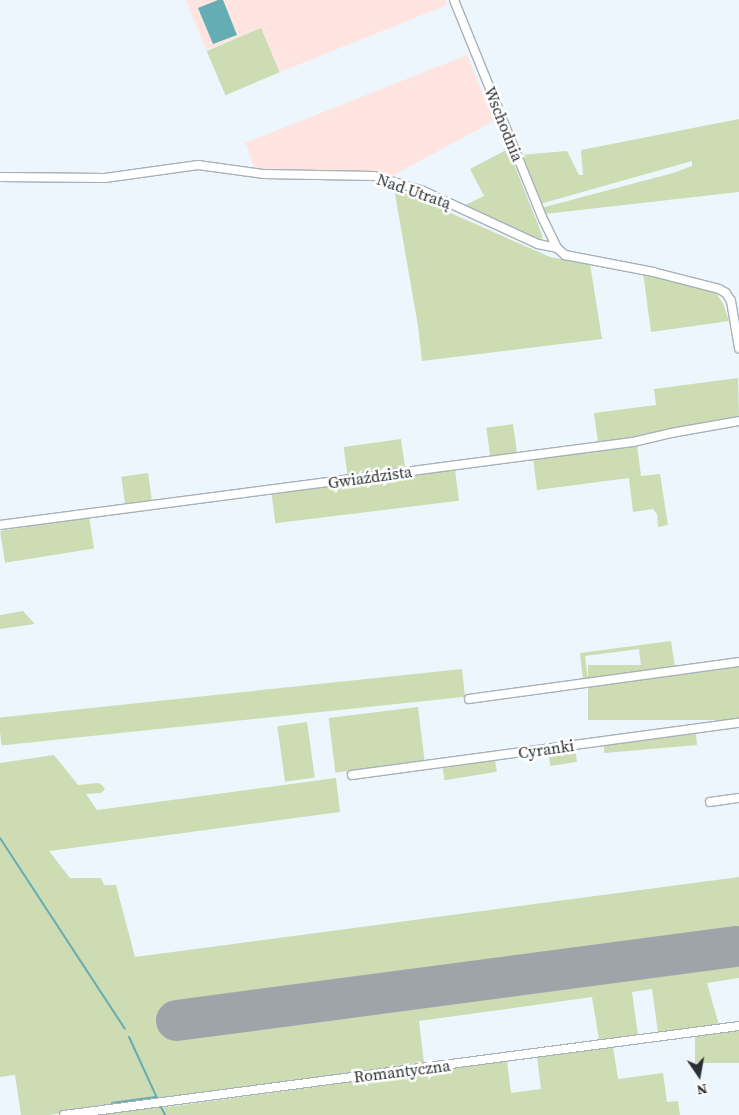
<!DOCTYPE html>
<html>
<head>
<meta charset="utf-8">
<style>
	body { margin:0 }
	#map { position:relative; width:739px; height:1115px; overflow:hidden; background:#eef6fd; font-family:"Source Serif 4",serif }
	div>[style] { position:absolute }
	.industrial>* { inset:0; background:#ffe4e0 }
	.green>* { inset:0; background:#cddcb2; transform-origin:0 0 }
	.water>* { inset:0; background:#64adb5 }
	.stream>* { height:2px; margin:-1px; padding:0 1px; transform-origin:1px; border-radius:1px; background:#64adb5 }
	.runway>* { height:41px; margin:-20.5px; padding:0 20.5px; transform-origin:20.5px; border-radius:20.5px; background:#9ea4aa }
	.roads { filter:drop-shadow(1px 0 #a7b1b9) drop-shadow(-1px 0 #a7b1b9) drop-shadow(0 1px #a7b1b9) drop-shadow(0 -1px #a7b1b9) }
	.minor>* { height:8px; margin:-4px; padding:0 4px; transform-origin:4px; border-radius:4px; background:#fff }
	span { translate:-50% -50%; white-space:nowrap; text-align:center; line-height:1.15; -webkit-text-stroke:5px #fff; paint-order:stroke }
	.street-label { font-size:16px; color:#2b2f32 }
	.north { position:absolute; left:674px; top:1050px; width:50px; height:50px; -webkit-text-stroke:4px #fff; paint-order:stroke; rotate:168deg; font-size:14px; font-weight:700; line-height:20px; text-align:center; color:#2b2f32 }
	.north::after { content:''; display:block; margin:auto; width:18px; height:22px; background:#2b2f32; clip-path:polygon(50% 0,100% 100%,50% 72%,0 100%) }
</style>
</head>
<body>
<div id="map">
	<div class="industrial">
		<i style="clip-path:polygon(186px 0,445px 0,447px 5px,280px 72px,261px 28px,206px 50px)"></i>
		<i style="clip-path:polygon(467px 55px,494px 121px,390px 177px,376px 171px,324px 174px,256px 171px,245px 143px)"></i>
	</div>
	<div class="green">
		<i style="left:261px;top:28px;width:48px;height:59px;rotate:67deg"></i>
		<i style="clip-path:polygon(739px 119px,739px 192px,544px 214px,541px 208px,673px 173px,692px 166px,692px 161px,540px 204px,520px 155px,567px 151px,579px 175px,583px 175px,581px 150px)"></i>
		<i style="clip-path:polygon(508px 149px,543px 237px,540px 240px,465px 205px,484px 196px,470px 169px)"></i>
		<i style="clip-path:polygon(394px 188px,550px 257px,590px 264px,602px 339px,422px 361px,418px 326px)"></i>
		<i style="clip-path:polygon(643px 273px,715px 292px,723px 303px,729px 321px,651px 332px)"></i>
		<i style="clip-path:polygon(738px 378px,739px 418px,645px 437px,598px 442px,594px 413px,656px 405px,654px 389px)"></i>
		<i style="left:513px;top:424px;width:29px;height:27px;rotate:82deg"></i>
		<i style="left:401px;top:439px;width:29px;height:58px;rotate:82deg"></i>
		<i style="clip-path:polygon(637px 445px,641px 476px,660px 474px,668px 525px,658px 527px,657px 514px,653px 509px,633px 512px,629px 478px,537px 490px,533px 458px)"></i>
		<i style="left:455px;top:469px;width:32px;height:185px;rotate:83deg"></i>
		<i style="left:148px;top:473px;width:29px;height:27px;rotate:82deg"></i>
		<i style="left:89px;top:517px;width:32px;height:90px;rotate:81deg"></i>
		<i style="clip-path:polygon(23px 611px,35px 624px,0 629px,0 615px)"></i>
		<i style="clip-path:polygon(671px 641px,675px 668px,642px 673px,639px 649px,585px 656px,588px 680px,583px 680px,580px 653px)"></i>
		<i style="left:739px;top:665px;width:55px;height:151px;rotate:90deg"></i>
		<i style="left:462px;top:669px;width:28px;height:466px;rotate:84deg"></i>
		<i style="left:418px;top:707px;width:55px;height:90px;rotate:83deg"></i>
		<i style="left:307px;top:722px;width:56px;height:30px;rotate:82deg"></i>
		<i style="left:696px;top:734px;width:11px;height:93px;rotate:85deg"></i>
		<i style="left:575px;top:749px;width:13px;height:27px;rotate:81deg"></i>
		<i style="clip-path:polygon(54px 755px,78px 785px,98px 783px,102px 785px,105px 789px,101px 793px,86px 794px,97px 810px,336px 778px,340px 812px,49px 851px,70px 878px,101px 878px,104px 885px,116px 885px,135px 957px,739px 877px,739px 978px,707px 983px,719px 1025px,658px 1033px,652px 989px,632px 992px,638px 1035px,599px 1040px,592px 997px,419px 1021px,424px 1063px,112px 1107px,48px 1115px,21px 1115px,15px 1075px,0 1077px,0 763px)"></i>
		<i style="left:495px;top:760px;width:12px;height:53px;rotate:81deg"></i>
		<i style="left:739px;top:1029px;width:34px;height:44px;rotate:90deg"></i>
		<i style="clip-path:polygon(613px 1047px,618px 1079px,663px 1073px,667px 1102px,678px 1101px,680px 1115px,82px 1115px,158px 1105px,159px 1108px,507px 1061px,511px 1093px,541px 1089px,537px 1056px)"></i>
	</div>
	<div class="water">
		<i style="clip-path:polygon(218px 0,223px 0,237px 35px,213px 44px,198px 8px)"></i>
	</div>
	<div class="stream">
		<i style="left:0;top:838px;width:228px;rotate:56.8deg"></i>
		<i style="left:129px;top:1037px;width:67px;rotate:65.3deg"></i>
		<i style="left:112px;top:1103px;width:44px;rotate:-7.8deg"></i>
		<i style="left:161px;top:1107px;width:9px;rotate:63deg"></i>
	</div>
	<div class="runway">
		<i style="left:176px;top:1020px;width:564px;rotate:-7.54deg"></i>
	</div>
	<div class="roads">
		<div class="minor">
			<i style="left:454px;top:0;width:236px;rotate:67.9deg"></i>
			<i style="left:543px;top:219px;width:32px;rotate:64deg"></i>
			<i style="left:0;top:177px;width:105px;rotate:0.5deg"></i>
			<i style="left:105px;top:178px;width:94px;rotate:-8deg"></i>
			<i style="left:198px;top:165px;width:67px;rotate:7.8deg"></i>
			<i style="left:264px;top:174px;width:110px;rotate:1deg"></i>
			<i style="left:374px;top:176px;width:49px;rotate:16.6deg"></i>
			<i style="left:421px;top:190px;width:129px;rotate:24.8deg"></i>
			<i style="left:538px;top:244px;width:19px;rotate:12deg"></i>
			<i style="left:557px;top:248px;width:11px;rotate:41deg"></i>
			<i style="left:565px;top:255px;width:90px;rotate:10.9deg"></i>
			<i style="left:653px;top:272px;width:68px;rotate:14.4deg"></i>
			<i style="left:719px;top:289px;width:8px;rotate:30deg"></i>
			<i style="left:726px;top:293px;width:9px;rotate:58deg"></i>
			<i style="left:731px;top:301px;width:48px;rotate:80.3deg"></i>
			<i style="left:0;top:525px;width:638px;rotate:-7.47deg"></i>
			<i style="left:633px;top:442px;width:39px;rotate:-13deg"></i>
			<i style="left:671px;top:433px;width:69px;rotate:-10deg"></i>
			<i style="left:469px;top:699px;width:273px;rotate:-7.8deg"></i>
			<i style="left:352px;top:775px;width:390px;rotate:-7.7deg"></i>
			<i style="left:710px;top:802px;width:29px;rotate:-8deg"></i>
			<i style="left:64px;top:1115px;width:681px;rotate:-7.51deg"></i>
		</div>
	</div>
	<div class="street-label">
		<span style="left:504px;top:124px;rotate:68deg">Wschodnia</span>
		<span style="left:414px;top:191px;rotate:19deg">Nad Utratą</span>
		<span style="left:370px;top:477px;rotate:-8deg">Gwiaździsta</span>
		<span style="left:546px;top:749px;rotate:-8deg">Cyranki</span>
		<span style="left:402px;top:1071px;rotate:-7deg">Romantyczna</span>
	</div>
	<div class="north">N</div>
</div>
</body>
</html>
